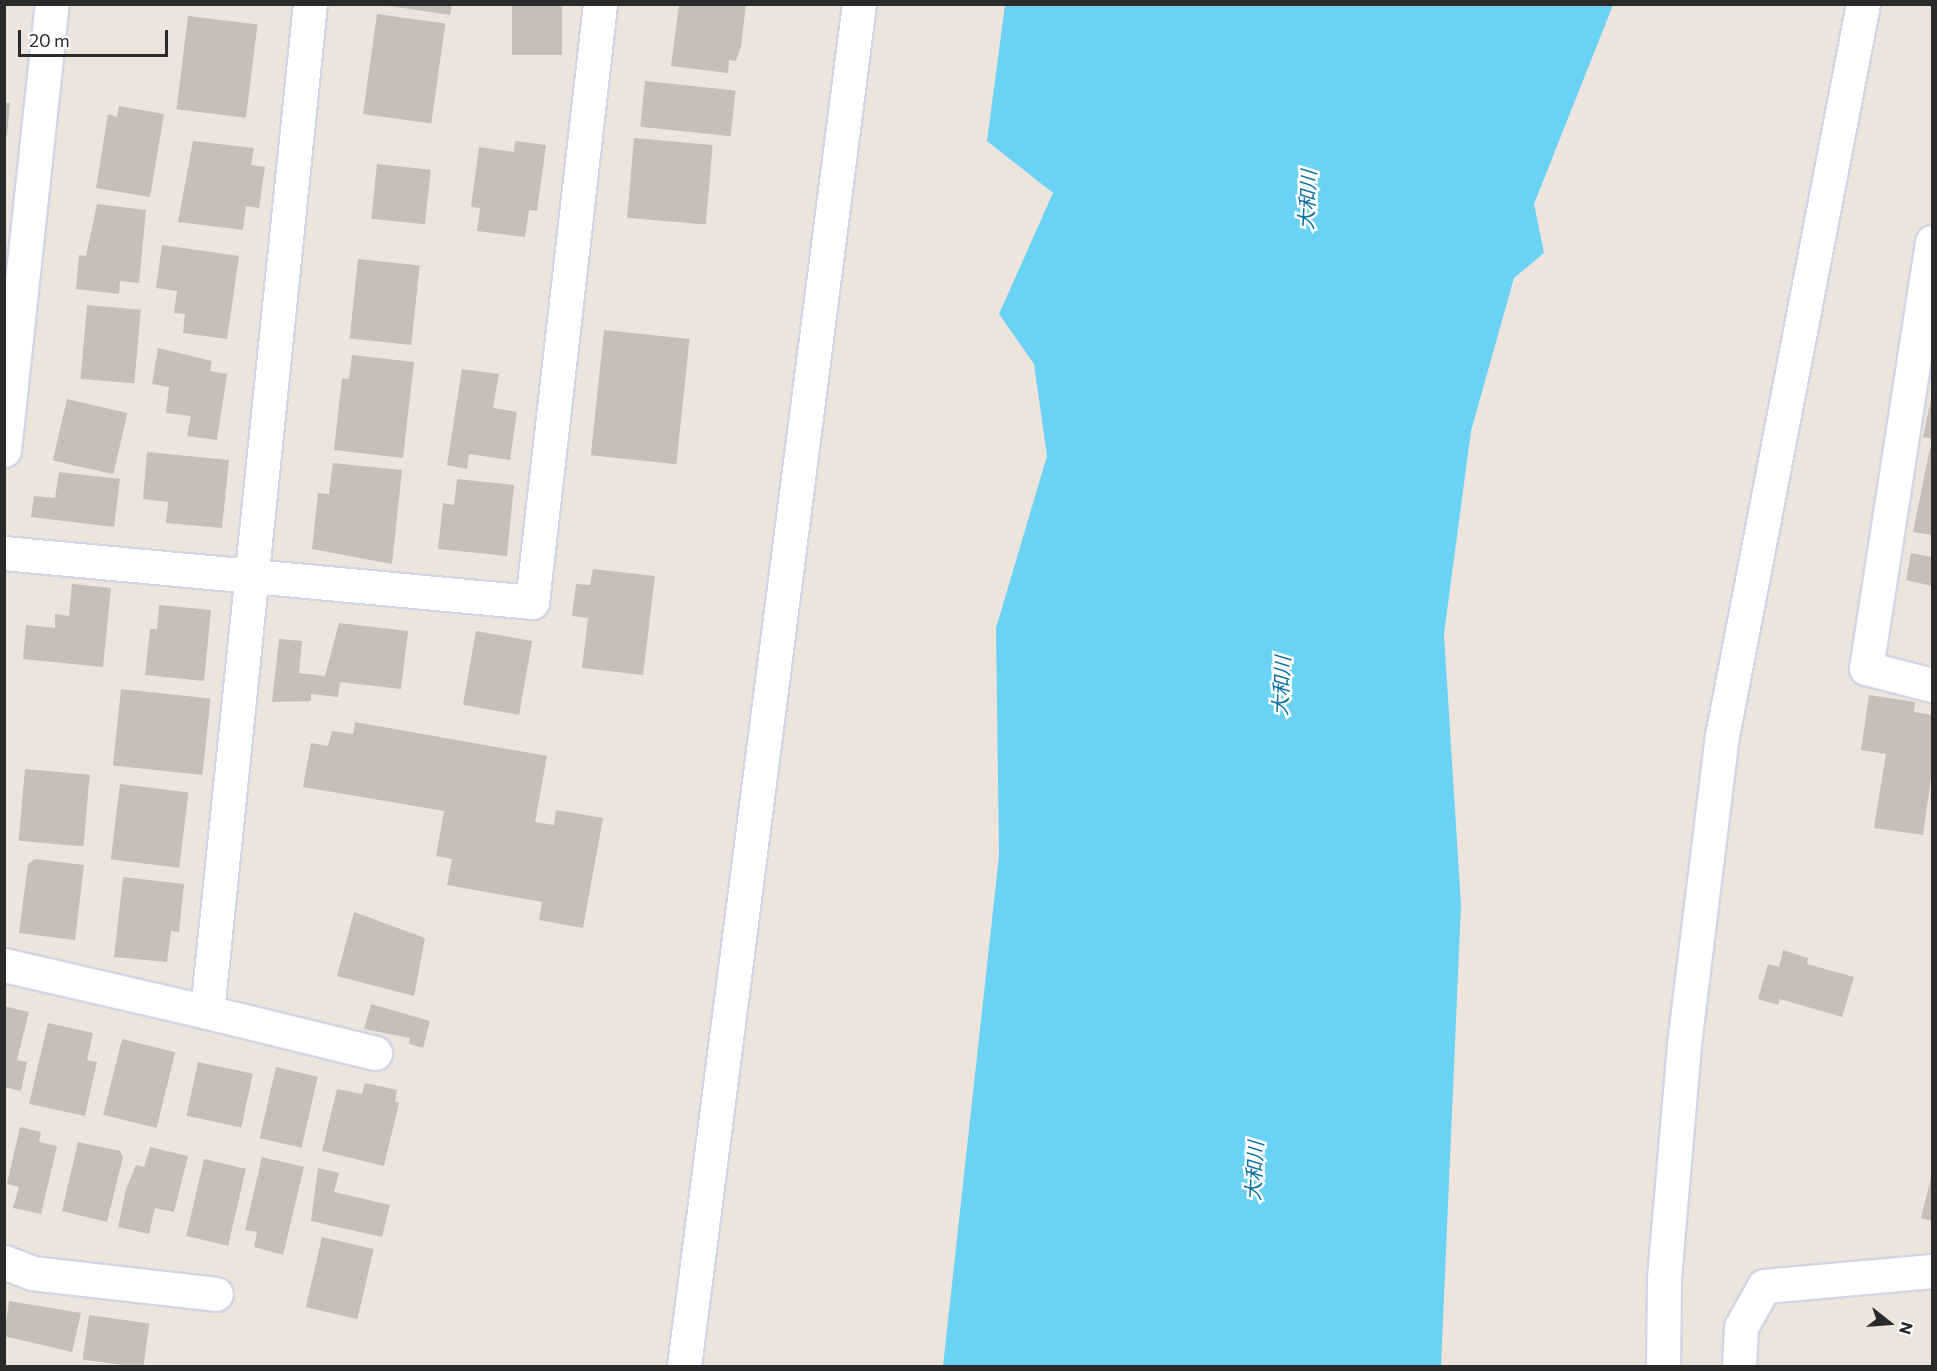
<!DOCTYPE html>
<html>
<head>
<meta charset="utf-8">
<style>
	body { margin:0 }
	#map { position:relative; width:1937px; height:1371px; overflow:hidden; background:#ede5dc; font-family:Commissioner,"Noto Sans JP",sans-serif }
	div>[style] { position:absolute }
	.water>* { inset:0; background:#6ad2f4 }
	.building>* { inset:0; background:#c5bfb7; transform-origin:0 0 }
	.roads { filter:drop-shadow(2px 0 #d1d5e4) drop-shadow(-2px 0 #d1d5e4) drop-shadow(0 2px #d1d5e4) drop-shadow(0 -2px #d1d5e4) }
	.minor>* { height:33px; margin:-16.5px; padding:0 16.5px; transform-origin:16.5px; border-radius:16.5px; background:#fff }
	span { translate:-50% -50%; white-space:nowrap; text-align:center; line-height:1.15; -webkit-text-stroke:5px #fff; paint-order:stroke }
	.water-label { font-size:20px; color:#0770a2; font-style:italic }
	.frame { position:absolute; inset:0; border:6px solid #2a2a2a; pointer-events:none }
	.north { position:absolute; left:1859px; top:1293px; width:60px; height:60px; -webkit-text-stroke:4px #fff; paint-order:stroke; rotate:107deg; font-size:16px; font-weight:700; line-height:24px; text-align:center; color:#2a2a2a }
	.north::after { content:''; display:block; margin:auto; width:21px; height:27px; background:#2a2a2a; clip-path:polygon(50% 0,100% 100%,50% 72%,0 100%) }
	.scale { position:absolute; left:18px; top:30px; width:150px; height:27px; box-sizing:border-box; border:3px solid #2a2a2a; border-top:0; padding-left:8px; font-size:18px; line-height:21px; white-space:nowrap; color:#2a2a2a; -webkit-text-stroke:4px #fff; paint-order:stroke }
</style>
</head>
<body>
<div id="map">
	<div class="water">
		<i style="clip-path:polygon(1005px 5px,1613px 5px,1534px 204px,1544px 253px,1514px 278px,1471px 431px,1444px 634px,1461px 905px,1441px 1366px,943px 1366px,999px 856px,996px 628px,1047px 456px,1034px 364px,999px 314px,1053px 193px,987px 141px)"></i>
	</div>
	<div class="building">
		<i style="clip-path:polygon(377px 4px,452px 4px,450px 15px)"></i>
		<i style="left:512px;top:4px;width:50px;height:51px"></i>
		<i style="clip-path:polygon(679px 4px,746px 4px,741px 47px,736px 61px,729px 60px,728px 73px,671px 66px)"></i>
		<i style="left:377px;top:14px;width:69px;height:101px;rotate:8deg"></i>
		<i style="left:188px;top:16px;width:70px;height:94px;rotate:7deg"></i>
		<i style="left:645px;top:81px;width:91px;height:46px;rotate:6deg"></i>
		<i style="clip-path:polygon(4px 103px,10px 103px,7px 135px,4px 134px)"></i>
		<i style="clip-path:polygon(119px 106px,164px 114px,150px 197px,96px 188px,108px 114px,117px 117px)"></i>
		<i style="left:634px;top:138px;width:79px;height:80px;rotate:5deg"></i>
		<i style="clip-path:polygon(193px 141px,254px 148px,251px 165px,265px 167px,259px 208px,246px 206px,243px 230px,178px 222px)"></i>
		<i style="clip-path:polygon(515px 141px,546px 145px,537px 211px,529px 210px,525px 237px,477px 231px,480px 208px,471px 207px,479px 147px,514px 152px)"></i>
		<i style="left:377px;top:164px;width:54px;height:55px;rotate:6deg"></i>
		<i style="clip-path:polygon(97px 204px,146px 210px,139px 283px,120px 281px,119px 294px,76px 289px,79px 255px,86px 256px)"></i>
		<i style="clip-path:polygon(162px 245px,239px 256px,227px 339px,183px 333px,185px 314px,174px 313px,177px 291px,156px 288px)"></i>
		<i style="left:358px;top:259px;width:62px;height:80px;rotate:6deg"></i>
		<i style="left:87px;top:305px;width:54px;height:74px;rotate:5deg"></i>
		<i style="left:604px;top:330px;width:86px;height:126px;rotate:6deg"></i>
		<i style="clip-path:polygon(158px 348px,212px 361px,210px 371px,227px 374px,217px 440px,187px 436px,191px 416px,166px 413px,169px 387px,152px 384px)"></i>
		<i style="clip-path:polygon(352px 355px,414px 362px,403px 458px,334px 450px,342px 378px,349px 379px)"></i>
		<i style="clip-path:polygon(462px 369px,499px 374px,493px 408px,517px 412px,510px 460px,469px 454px,467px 469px,447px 465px)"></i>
		<i style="clip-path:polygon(1932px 395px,1932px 439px,1923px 437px)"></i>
		<i style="left:67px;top:399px;width:62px;height:63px;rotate:13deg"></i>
		<i style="clip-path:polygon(1930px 448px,1932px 449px,1932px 535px,1913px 532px)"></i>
		<i style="clip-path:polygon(147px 452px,229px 460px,222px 528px,166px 523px,168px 502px,143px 499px)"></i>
		<i style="clip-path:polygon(333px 463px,402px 470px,392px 564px,312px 549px,318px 493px,329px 494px)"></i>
		<i style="clip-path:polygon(59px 472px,120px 479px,114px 527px,31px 517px,34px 496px,55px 498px)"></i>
		<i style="clip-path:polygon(457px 479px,514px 485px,507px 556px,438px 549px,443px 503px,454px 505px)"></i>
		<i style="clip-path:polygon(1911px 553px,1932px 557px,1932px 586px,1906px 580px)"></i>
		<i style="clip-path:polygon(593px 569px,655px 576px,643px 675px,582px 668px,588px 618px,572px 616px,576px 584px,590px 585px)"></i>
		<i style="clip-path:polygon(72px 584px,111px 588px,103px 667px,23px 659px,26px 625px,55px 628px,55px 614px,69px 616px)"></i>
		<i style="clip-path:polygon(159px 605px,211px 610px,204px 681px,145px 675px,150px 629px,157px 629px)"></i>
		<i style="clip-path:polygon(339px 623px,408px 631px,401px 689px,340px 682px,338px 697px,311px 694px,311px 701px,272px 702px,279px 639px,302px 641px,299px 673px,325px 676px)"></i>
		<i style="left:476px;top:631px;width:57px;height:75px;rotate:10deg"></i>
		<i style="left:121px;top:689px;width:90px;height:77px;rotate:6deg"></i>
		<i style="clip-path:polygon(1869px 695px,1915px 702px,1914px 712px,1932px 715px,1932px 771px,1923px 835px,1874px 828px,1886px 754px,1861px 750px)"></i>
		<i style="clip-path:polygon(355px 722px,547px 756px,535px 822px,554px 825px,556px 810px,603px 818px,583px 928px,539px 920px,542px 902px,447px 885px,452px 859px,436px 856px,444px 811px,303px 787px,311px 743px,328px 746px,332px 731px,353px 734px)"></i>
		<i style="left:25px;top:769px;width:65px;height:72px;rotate:5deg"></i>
		<i style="left:120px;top:784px;width:69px;height:76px;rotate:7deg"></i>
		<i style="clip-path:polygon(35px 859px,84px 865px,75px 940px,19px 933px,28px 864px)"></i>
		<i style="clip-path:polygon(123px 877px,184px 884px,179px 932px,171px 931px,167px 962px,114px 957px)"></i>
		<i style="clip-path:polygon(354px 912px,425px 938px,414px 996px,337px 976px)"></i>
		<i style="clip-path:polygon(1783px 950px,1808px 958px,1807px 964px,1854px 977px,1842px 1017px,1780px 999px,1778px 1005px,1758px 999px,1768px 964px,1779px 967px)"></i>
		<i style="clip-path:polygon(371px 1004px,430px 1021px,423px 1048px,409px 1044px,410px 1038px,364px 1029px)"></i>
		<i style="clip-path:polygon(4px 1006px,29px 1012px,17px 1060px,27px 1062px,21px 1091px,4px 1087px)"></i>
		<i style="clip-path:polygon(48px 1023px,93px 1033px,87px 1060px,97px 1062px,85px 1116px,29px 1104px)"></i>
		<i style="left:122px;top:1039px;width:55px;height:78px;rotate:14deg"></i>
		<i style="left:198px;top:1062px;width:56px;height:55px;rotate:12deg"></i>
		<i style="left:276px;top:1067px;width:43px;height:73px;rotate:13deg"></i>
		<i style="clip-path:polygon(365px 1083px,397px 1090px,395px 1101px,399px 1103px,384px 1166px,322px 1151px,337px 1089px,362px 1094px)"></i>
		<i style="clip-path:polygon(20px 1127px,41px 1132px,39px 1142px,57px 1146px,41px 1214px,13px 1208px,19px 1187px,7px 1184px)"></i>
		<i style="clip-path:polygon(78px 1142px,120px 1151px,123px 1157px,107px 1222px,62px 1211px)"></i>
		<i style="clip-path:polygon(150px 1147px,188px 1156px,174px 1212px,155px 1208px,149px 1234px,118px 1227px,126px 1189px,136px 1165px,144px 1167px)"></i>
		<i style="clip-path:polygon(262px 1157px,304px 1167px,283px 1255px,254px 1247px,257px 1232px,245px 1230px)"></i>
		<i style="left:204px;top:1159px;width:43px;height:79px;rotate:13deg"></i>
		<i style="clip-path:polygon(318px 1168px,339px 1173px,334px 1192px,390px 1205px,382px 1237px,311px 1221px)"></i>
		<i style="clip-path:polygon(1932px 1174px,1932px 1221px,1921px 1218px)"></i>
		<i style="left:322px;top:1237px;width:53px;height:72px;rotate:13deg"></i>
		<i style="clip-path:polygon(9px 1301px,81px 1313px,72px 1352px,4px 1336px)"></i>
		<i style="left:89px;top:1315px;width:61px;height:45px;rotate:8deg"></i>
	</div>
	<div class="roads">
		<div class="minor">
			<i style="left:1932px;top:242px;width:431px;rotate:98.8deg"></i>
			<i style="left:1866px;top:668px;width:68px;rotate:14.4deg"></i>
			<i style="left:4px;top:450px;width:449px;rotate:-83.9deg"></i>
			<i style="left:4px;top:553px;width:530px;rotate:5.3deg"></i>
			<i style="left:532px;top:602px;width:602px;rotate:-83.51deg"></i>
			<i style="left:4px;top:965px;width:208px;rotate:13deg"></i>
			<i style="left:207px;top:1012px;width:1013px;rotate:-84.17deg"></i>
			<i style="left:207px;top:1012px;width:173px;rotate:13.7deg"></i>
			<i style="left:4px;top:1262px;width:30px;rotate:21deg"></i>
			<i style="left:32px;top:1273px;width:185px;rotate:6.5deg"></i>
			<i style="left:684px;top:1366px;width:1373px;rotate:-82.68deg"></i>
			<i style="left:1663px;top:1366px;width:88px;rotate:-89.3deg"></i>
			<i style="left:1664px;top:1278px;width:235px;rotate:-85.1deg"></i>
			<i style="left:1684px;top:1044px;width:310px;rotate:-83deg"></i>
			<i style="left:1722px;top:736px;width:745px;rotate:-79.1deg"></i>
			<i style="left:1739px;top:1366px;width:39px;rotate:-87deg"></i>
			<i style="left:1741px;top:1327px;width:47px;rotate:-60.7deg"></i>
			<i style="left:1764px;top:1286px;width:169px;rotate:-5.1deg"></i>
		</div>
	</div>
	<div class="water-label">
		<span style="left:1307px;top:200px;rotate:-87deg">大和川</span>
		<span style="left:1281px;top:686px;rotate:-87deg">大和川</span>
		<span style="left:1254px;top:1171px;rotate:-87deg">大和川</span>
	</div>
	<div class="frame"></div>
	<div class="north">N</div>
	<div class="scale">20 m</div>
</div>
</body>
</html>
